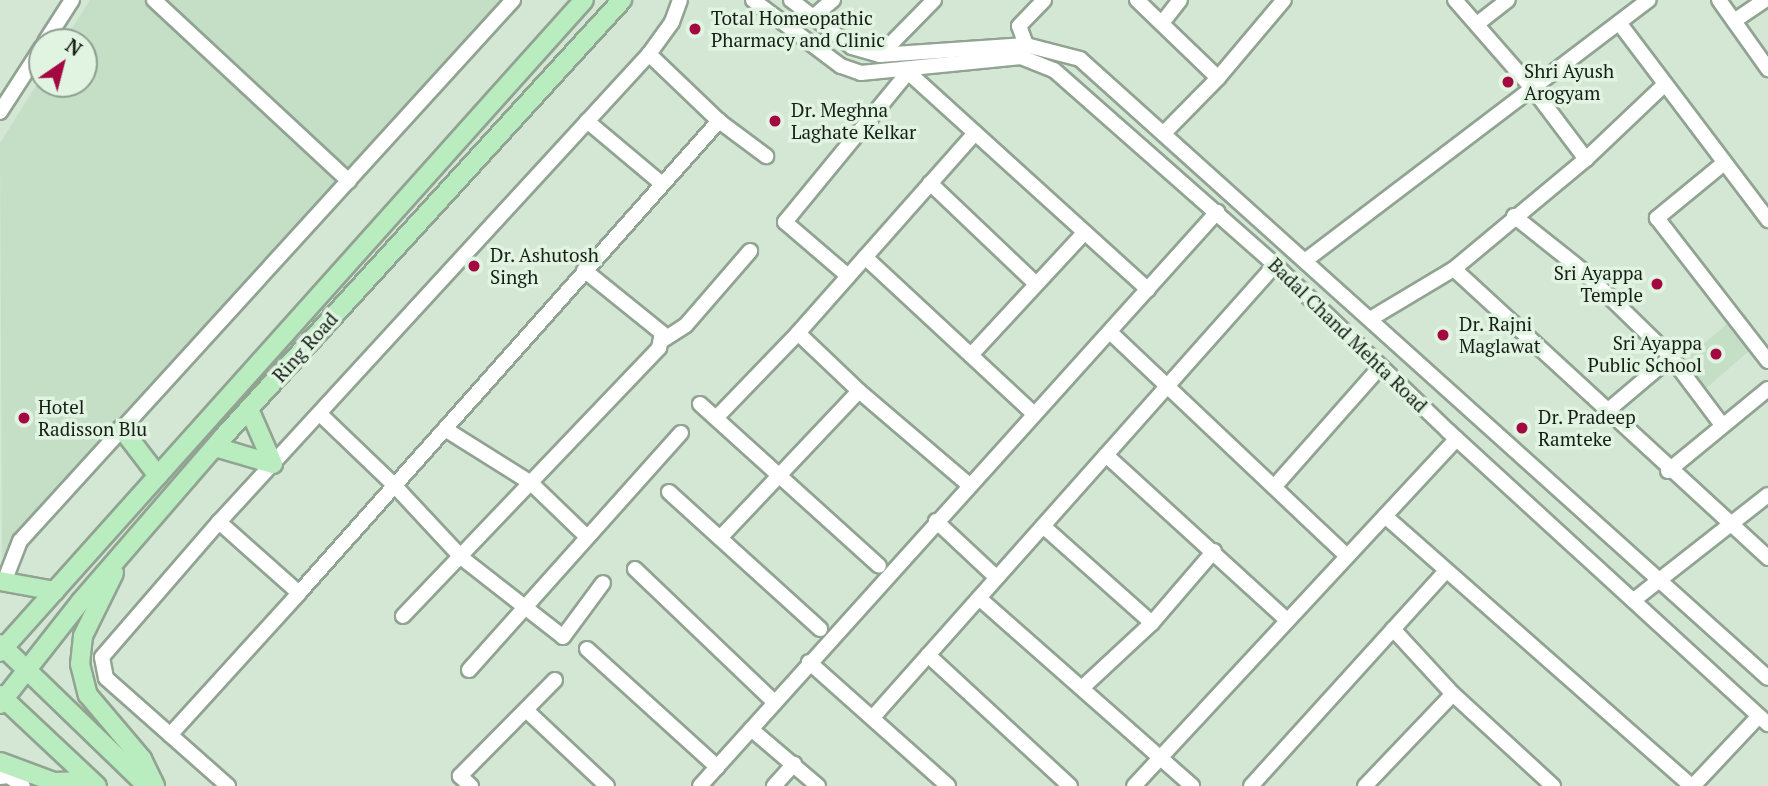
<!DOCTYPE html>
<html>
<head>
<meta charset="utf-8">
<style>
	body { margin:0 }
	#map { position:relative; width:1768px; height:786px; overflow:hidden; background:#d4e7d5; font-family:"PT Serif",serif }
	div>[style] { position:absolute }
	.built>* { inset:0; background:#c5dec6; transform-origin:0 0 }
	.roads { filter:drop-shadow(2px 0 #91a392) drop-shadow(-2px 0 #91a392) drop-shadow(0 2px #91a392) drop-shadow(0 -2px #91a392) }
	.minor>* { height:14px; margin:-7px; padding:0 7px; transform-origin:7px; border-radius:7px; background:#fff }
	.major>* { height:18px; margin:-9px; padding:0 9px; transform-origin:9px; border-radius:9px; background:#b9ecbe }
	.dots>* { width:19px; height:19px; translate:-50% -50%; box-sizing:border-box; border:4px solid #e1f4e2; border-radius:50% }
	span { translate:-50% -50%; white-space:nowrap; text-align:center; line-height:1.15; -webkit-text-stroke:7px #e1f4e2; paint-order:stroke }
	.poi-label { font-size:19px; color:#171e17 }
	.left { translate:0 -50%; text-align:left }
	.right { translate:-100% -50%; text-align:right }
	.street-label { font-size:19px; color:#171e17 }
	.north { position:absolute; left:28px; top:28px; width:70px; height:70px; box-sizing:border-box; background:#e1f4e2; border:2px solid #909e91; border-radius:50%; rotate:35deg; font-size:19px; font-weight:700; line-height:28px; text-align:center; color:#171e17 }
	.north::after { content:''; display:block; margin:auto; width:24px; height:32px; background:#a30840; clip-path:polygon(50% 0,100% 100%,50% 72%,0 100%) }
</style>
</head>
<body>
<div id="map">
	<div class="built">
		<i style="clip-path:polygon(90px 0,501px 0,2px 557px,0 143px,42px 76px,42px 84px,84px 84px,84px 42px,63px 42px)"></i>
		<i style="left:1730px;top:321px;width:35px;height:65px;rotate:49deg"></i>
	</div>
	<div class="roads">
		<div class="minor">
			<i style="left:154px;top:0;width:266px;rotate:42.9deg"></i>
			<i style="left:753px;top:0;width:110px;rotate:36.9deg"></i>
			<i style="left:841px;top:66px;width:21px;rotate:19deg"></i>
			<i style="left:861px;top:73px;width:161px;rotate:-5.7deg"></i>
			<i style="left:1021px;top:57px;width:35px;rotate:22deg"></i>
			<i style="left:1054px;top:70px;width:295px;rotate:41.4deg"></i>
			<i style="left:1275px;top:265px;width:240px;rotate:43.8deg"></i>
			<i style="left:1448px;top:431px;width:434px;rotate:42.5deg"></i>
			<i style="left:791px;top:0;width:77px;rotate:37.6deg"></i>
			<i style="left:852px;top:47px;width:29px;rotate:16deg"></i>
			<i style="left:880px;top:55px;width:146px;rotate:-3.9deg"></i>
			<i style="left:1026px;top:45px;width:56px;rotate:14.5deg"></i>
			<i style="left:1080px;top:59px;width:925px;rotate:41.98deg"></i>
			<i style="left:1137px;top:0;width:112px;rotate:43.9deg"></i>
			<i style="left:1218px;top:78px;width:102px;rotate:-49.8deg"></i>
			<i style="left:1455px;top:0;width:118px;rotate:48.8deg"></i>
			<i style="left:1533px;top:89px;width:88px;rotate:52.9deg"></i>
			<i style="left:1719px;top:0;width:85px;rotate:54.6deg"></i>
			<i style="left:812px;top:18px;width:28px;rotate:-41deg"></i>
			<i style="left:1734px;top:21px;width:37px;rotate:-34deg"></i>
			<i style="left:1162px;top:23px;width:29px;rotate:-52deg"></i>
			<i style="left:1477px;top:24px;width:39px;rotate:-38deg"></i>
			<i style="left:1620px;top:24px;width:246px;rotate:52.9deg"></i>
			<i style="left:45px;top:42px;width:50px;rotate:-57.3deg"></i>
			<i style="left:1026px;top:45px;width:20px;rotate:-110deg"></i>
			<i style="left:1019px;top:26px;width:36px;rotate:-46deg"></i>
			<i style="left:880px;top:55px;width:77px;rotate:-45.5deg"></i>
			<i style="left:0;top:112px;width:77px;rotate:-57.1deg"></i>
			<i style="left:587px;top:121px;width:98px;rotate:40deg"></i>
			<i style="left:719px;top:121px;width:59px;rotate:36.7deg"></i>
			<i style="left:1164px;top:133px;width:77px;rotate:-45.5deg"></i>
			<i style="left:1724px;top:163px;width:87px;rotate:140.6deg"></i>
			<i style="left:1657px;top:218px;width:181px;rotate:52.2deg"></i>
			<i style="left:930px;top:183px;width:146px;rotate:43.6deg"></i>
			<i style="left:1514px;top:216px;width:87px;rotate:38.5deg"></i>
			<i style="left:1582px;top:270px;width:124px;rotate:44.3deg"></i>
			<i style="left:1671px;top:357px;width:85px;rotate:53.1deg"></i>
			<i style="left:865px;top:257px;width:231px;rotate:42.9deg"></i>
			<i style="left:1306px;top:260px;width:430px;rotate:-37.2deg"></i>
			<i style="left:1454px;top:269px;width:427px;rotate:42.6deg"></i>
			<i style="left:848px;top:276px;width:83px;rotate:-139.4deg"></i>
			<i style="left:785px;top:222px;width:194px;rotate:-50.6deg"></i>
			<i style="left:908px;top:72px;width:324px;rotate:42.2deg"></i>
			<i style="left:1372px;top:318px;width:96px;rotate:-30.9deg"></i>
			<i style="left:1454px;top:269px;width:172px;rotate:-39.8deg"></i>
			<i style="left:1586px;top:159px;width:106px;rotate:-43.5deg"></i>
			<i style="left:1110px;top:332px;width:326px;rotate:43.4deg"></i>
			<i style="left:663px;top:340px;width:27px;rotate:-33deg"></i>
			<i style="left:686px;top:325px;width:98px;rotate:-49.1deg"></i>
			<i style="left:971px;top:355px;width:166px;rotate:-47.2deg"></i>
			<i style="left:859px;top:391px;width:145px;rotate:40.5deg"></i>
			<i style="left:700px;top:404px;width:241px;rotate:42.1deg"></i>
			<i style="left:1606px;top:412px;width:85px;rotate:-40.2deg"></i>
			<i style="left:320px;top:414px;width:103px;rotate:43.8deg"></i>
			<i style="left:394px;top:485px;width:100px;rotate:47deg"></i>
			<i style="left:462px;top:558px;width:128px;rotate:38deg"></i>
			<i style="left:563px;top:637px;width:67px;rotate:-53.5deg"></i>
			<i style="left:716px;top:418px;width:118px;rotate:-46deg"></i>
			<i style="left:445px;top:429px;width:102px;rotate:32.1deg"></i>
			<i style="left:531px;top:483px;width:76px;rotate:43.9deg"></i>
			<i style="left:1106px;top:455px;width:245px;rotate:42.4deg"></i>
			<i style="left:1668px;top:471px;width:129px;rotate:-39.4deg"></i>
			<i style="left:1274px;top:487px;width:160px;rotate:-48.5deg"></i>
			<i style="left:669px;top:492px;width:204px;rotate:42.2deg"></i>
			<i style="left:1385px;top:516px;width:408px;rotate:41.4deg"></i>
			<i style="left:936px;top:521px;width:83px;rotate:43.1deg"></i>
			<i style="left:219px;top:522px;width:107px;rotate:41.6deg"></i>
			<i style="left:299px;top:593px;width:632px;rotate:-48.34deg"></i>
			<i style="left:719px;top:121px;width:97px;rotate:-136.3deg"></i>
			<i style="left:1043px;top:526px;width:146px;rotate:41.7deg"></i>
			<i style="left:720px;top:538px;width:202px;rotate:-46.6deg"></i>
			<i style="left:859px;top:391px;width:84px;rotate:-136.4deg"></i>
			<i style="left:798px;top:333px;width:267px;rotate:-48.5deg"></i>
			<i style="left:635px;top:569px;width:192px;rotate:43.7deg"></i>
			<i style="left:4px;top:582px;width:44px;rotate:-68.7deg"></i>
			<i style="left:20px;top:541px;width:732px;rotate:-47.66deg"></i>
			<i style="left:979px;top:598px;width:284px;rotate:41.4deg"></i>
			<i style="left:1634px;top:600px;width:170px;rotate:-38.1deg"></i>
			<i style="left:403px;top:616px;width:371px;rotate:-46.3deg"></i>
			<i style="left:659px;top:348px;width:15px;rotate:-79deg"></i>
			<i style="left:662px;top:333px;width:100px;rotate:-141.1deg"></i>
			<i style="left:1393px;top:629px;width:88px;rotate:47.3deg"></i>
			<i style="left:1453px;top:694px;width:136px;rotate:42.6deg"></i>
			<i style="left:587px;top:649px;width:176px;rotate:42.2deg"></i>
			<i style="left:928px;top:655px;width:193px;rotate:42.7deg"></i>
			<i style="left:809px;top:662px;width:186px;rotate:41.7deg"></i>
			<i style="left:469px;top:670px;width:318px;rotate:-48.2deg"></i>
			<i style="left:1082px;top:688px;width:96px;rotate:-42.9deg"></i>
			<i style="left:1152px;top:623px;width:95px;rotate:-49.3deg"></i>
			<i style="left:526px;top:710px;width:111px;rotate:43.2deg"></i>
			<i style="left:874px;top:716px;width:603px;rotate:-48.36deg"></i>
			<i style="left:751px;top:729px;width:88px;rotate:40.4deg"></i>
			<i style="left:170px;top:735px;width:192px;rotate:-47.7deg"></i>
			<i style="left:0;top:777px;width:9px;rotate:-6deg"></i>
			<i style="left:9px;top:776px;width:17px;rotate:36deg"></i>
			<i style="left:228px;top:786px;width:163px;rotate:-138.5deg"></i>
			<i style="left:106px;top:678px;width:21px;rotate:-101deg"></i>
			<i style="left:102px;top:657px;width:179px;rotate:-49.1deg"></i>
			<i style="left:219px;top:522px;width:636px;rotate:-47.42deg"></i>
			<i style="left:649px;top:54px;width:39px;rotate:-54deg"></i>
			<i style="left:672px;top:22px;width:23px;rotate:-70deg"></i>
			<i style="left:471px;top:786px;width:15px;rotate:-138deg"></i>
			<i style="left:460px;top:776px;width:135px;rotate:-45.3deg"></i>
			<i style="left:700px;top:786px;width:773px;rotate:-47.99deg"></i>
			<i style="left:774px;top:786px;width:30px;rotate:-48deg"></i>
			<i style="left:1134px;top:786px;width:474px;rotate:-47.1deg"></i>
			<i style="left:1251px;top:786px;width:290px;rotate:-47.8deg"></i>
			<i style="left:1365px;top:786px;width:127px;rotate:-46.3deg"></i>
			<i style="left:1693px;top:786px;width:96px;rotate:-46.7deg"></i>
		</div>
		<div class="major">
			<i style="left:249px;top:409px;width:60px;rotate:66.4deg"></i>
			<i style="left:122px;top:429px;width:59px;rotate:52.5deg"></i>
			<i style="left:215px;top:447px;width:60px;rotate:16.3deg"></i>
			<i style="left:114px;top:573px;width:70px;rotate:116.2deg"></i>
			<i style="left:83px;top:636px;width:28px;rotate:96deg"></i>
			<i style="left:80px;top:664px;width:32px;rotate:76deg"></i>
			<i style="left:88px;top:695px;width:84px;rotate:49.8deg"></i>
			<i style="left:142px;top:759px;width:30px;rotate:64deg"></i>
			<i style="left:0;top:581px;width:56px;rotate:10.3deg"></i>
			<i style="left:0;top:644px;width:204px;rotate:44deg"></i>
			<i style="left:0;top:652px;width:875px;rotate:-48.15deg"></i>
			<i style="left:0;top:695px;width:133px;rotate:43.2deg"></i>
			<i style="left:0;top:704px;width:131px;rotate:-51.8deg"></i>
			<i style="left:81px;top:601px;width:217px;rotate:-49.1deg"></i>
			<i style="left:223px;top:437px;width:592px;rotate:-47.6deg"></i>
			<i style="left:0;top:762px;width:58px;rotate:20.3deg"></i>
			<i style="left:54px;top:782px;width:37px;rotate:-2deg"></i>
		</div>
	</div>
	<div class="dots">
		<i style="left:695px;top:29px;background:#a30840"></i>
		<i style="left:1508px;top:82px;background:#a30840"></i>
		<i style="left:775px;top:121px;background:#a30840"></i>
		<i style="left:474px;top:266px;background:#a30840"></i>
		<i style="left:1657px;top:284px;background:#a30840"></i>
		<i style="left:1443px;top:335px;background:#a30840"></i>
		<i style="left:1716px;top:354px;background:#a30840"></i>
		<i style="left:24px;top:418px;background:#a30840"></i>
		<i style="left:1522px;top:428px;background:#a30840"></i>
	</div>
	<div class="poi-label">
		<span class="left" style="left:711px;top:29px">Total Homeopathic<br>Pharmacy and Clinic</span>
		<span class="left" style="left:1524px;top:82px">Shri Ayush<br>Arogyam</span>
		<span class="left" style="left:791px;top:121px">Dr. Meghna<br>Laghate Kelkar</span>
		<span class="left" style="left:490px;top:266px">Dr. Ashutosh<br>Singh</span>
		<span class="right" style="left:1643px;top:284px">Sri Ayappa<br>Temple</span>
		<span class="left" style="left:1459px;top:335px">Dr. Rajni<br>Maglawat</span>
		<span class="right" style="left:1702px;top:354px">Sri Ayappa<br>Public School</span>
		<span class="left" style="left:38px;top:418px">Hotel<br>Radisson Blu</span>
		<span class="left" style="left:1538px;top:428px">Dr. Pradeep<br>Ramteke</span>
	</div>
	<div class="street-label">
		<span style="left:1348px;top:335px;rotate:44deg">Badal Chand Mehta Road</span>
		<span style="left:305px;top:347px;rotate:-48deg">Ring Road</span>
	</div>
	<div class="north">N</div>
</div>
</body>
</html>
